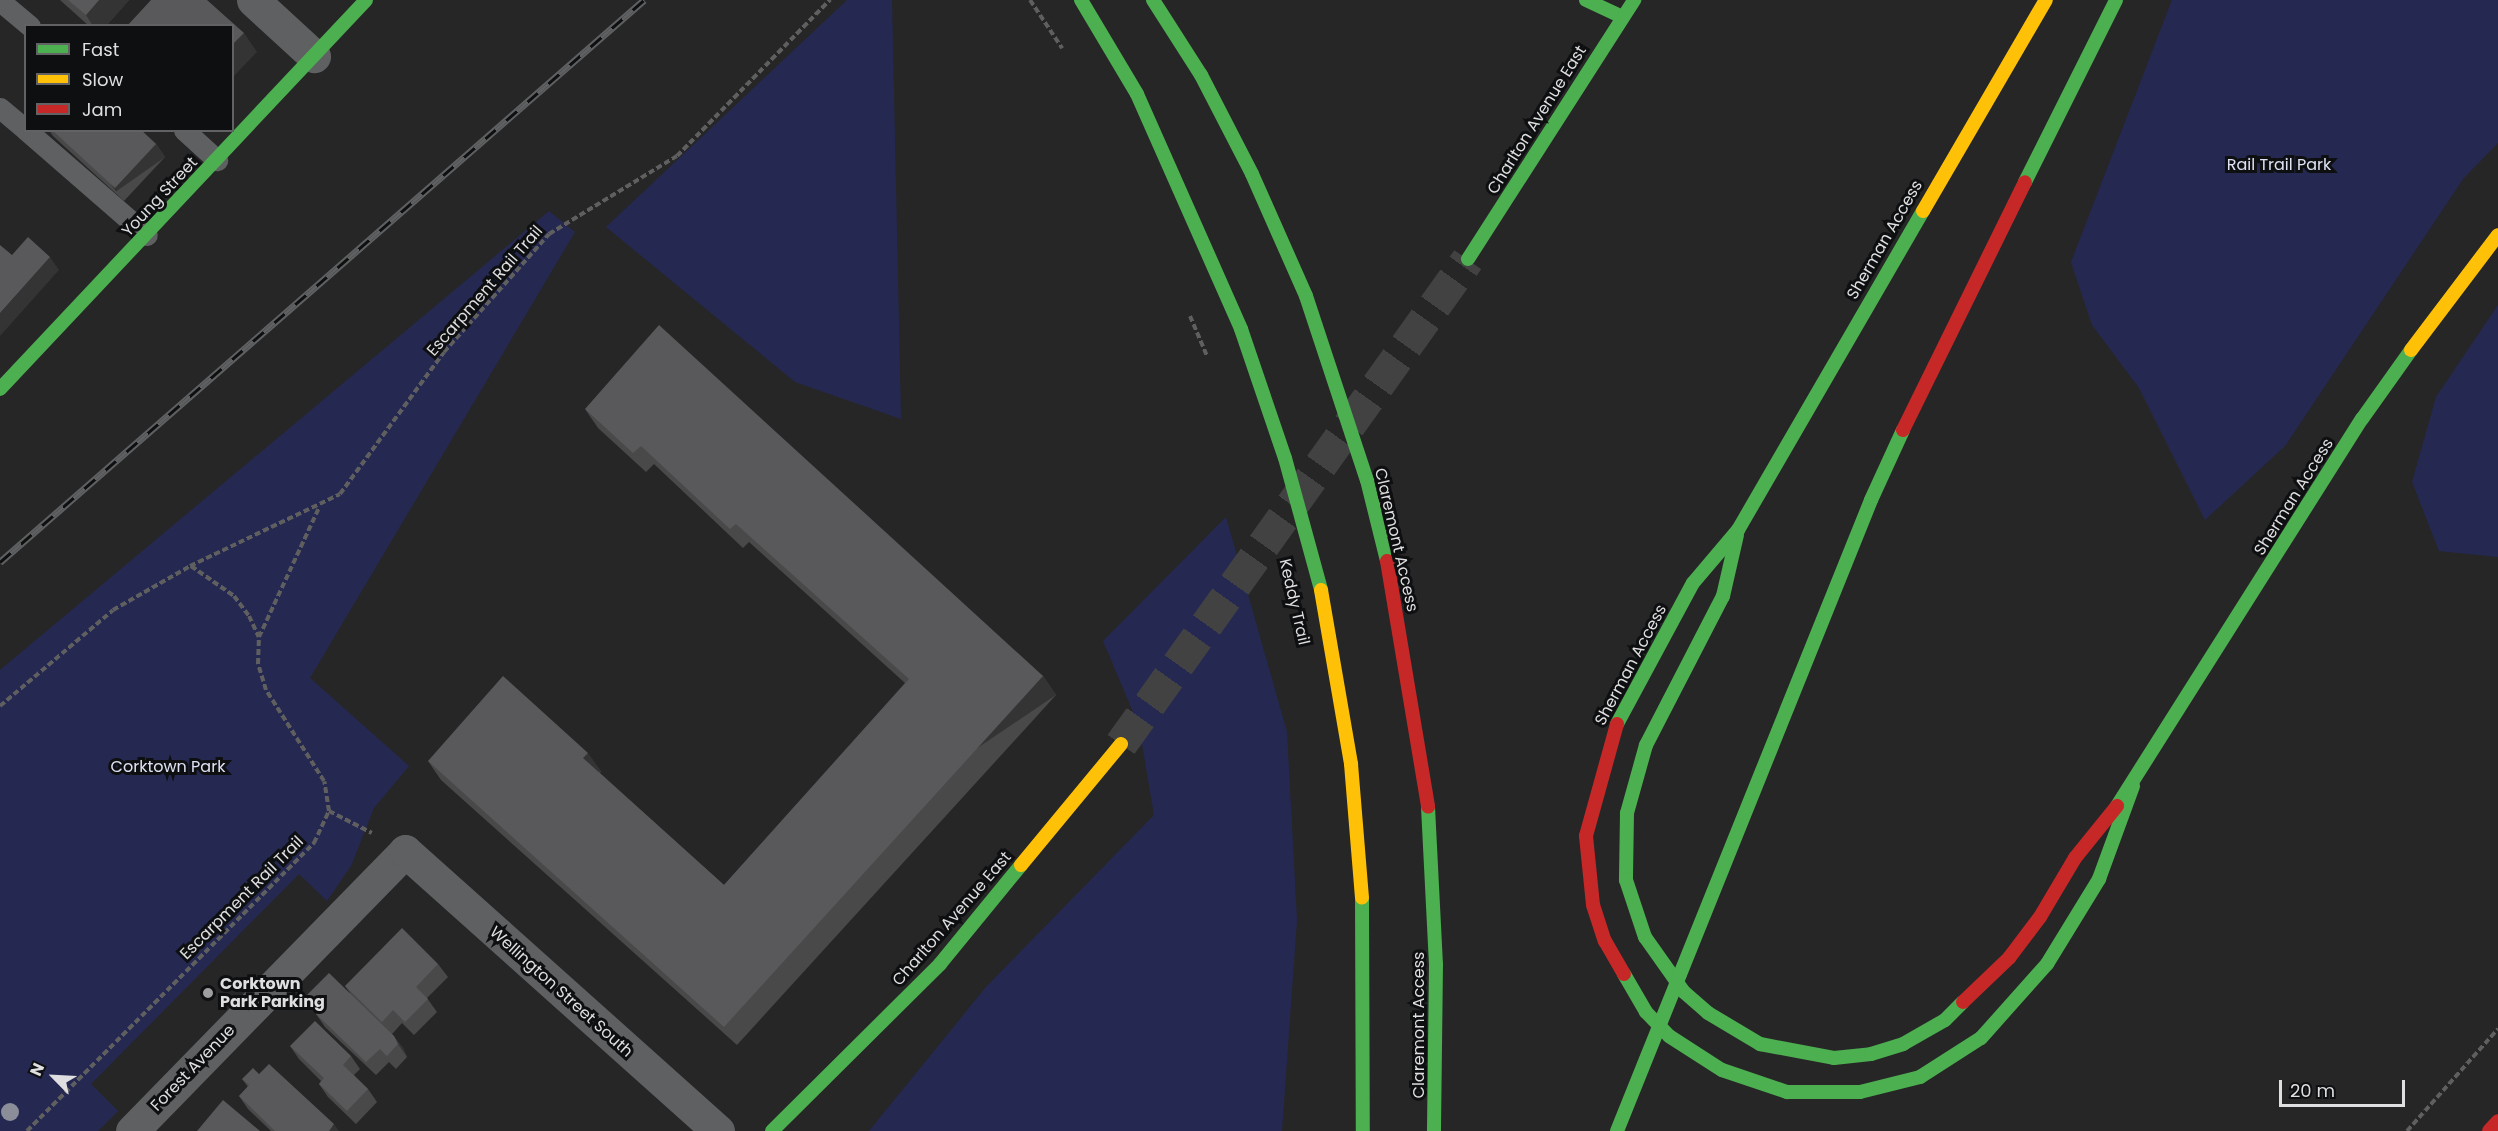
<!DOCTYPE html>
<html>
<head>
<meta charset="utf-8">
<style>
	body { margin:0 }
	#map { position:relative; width:2498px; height:1131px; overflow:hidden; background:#262627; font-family:Poppins,sans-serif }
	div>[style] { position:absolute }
	.green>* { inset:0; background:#252951 }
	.secondary-tunnel>* { height:33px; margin-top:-16.5px; transform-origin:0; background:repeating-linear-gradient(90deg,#424243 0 33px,transparent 0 49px) }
	.path>* { height:4px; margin-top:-2px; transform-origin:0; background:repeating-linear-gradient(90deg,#5f5f60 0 6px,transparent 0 9px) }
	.lane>* { height:21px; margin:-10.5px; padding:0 10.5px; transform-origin:10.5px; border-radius:10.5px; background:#5f6061 }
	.street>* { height:33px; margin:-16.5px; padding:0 16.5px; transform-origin:16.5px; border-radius:16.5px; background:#5f6061 }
	.fast>* { height:14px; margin:-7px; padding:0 7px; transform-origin:7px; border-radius:7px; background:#4caf50 }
	.slow>* { height:14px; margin:-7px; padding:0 7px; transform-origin:7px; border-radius:7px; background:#ffc107 }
	.jam>* { height:14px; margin:-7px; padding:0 7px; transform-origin:7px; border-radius:7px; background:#c62828 }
	.rail>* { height:7px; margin-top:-3.5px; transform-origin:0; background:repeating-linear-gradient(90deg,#0e0f10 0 14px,#5f6061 0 28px); box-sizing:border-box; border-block:2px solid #5f6061 }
	.trees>* { width:18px; height:18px; margin:-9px; border-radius:50%; background:#8b8d98 }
	.wall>* { inset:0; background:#49494a }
	.shaded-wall>* { inset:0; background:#343435; transform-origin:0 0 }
	.building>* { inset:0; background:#59595b }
	.dots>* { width:16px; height:16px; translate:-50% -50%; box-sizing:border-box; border:3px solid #0e0f10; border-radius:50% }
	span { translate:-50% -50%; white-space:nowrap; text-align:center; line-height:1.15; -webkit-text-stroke:6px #0e0f10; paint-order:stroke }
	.street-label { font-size:16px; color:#dfdfe1 }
	.park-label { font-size:16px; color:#dee2f4 }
	.poi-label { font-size:16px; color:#dfdfe1; font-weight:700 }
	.left { translate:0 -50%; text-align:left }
	.legend { position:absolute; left:24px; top:24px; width:210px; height:108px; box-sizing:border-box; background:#0e0f10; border:2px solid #626264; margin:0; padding:8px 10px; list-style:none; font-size:18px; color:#dfdfe1 }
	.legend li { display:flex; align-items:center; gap:12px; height:30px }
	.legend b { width:30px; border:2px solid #626264 }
	.north { position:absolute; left:24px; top:1047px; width:60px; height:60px; -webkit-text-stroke:4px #0e0f10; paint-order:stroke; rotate:294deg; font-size:16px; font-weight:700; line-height:24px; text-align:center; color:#dfdfe1 }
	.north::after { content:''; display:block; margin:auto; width:21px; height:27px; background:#dfdfe1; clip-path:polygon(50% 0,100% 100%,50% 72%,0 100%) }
	.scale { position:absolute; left:2279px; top:1080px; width:126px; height:27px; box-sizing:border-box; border:3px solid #dfdfe1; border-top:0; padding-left:8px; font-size:18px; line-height:21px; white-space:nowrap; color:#dfdfe1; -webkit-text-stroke:4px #0e0f10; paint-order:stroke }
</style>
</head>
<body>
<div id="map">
	<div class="green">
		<i style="clip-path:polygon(847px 0,892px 0,901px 419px,795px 382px,606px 227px)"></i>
		<i style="clip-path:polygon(2172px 0,2498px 0,2498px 143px,2463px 179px,2285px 446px,2205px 520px,2139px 388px,2092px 325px,2071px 262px)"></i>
		<i style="clip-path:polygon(549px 211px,575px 232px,310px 678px,409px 766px,374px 808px,351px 866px,327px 901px,299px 874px,91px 1084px,118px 1111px,98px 1131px,0 1131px,0 670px)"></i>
		<i style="clip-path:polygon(2498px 305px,2498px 557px,2439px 551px,2412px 482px,2436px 397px)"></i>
		<i style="clip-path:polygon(1226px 517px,1287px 732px,1297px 920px,1282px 1131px,869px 1131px,986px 987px,1154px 815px,1139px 726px,1103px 641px)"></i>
	</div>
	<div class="secondary-tunnel">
		<i style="left:1121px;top:744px;width:596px;rotate:-54.42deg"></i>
	</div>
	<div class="path">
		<i style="left:1030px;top:0;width:58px;rotate:56.3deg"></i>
		<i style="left:1190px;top:316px;width:43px;rotate:67deg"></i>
		<i style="left:191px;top:566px;width:52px;rotate:34.9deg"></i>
		<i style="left:234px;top:596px;width:25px;rotate:53deg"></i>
		<i style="left:249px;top:616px;width:23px;rotate:65deg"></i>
		<i style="left:0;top:706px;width:148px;rotate:-40.3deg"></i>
		<i style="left:113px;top:610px;width:89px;rotate:-29.7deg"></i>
		<i style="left:190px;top:566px;width:166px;rotate:-25.6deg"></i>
		<i style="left:340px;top:494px;width:176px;rotate:-53.8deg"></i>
		<i style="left:444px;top:352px;width:158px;rotate:-48.3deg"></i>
		<i style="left:549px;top:234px;width:150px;rotate:-31.4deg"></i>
		<i style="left:677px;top:156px;width:219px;rotate:-45.6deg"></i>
		<i style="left:329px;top:811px;width:48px;rotate:27.1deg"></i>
		<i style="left:27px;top:1131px;width:407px;rotate:-45.1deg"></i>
		<i style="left:314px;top:843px;width:35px;rotate:-65deg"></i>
		<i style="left:329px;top:811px;width:30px;rotate:-99deg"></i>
		<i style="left:324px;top:781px;width:108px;rotate:-122.5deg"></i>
		<i style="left:266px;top:690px;width:27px;rotate:-107deg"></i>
		<i style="left:258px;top:664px;width:27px;rotate:-88deg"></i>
		<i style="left:259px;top:637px;width:142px;rotate:-65.1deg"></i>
		<i style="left:2407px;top:1131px;width:137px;rotate:-48.3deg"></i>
	</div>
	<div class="lane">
		<i style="left:0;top:1px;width:39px;rotate:40deg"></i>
		<i style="left:0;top:108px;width:34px;rotate:40deg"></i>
		<i style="left:26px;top:130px;width:160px;rotate:41deg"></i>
		<i style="left:184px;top:130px;width:45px;rotate:42.3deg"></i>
	</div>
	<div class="street">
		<i style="left:253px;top:0;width:83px;rotate:42.6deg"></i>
		<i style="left:132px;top:1131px;width:391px;rotate:-45.7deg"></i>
		<i style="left:405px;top:851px;width:420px;rotate:41.8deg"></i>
	</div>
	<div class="fast">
		<i style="left:1081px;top:0;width:109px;rotate:59.2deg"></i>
		<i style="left:1137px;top:94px;width:257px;rotate:66.1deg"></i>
		<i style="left:1241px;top:329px;width:136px;rotate:71.2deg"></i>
		<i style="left:1285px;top:458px;width:137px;rotate:74.7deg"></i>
		<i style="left:1153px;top:0;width:89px;rotate:57.4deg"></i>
		<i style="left:1201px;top:75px;width:111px;rotate:62.7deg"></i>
		<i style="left:1252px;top:174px;width:133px;rotate:66.1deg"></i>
		<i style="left:1306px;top:296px;width:194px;rotate:71.7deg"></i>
		<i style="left:1367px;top:480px;width:83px;rotate:76.1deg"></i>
		<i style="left:1586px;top:0;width:40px;rotate:25deg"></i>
		<i style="left:2025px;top:182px;width:203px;rotate:-63.4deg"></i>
		<i style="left:1468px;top:259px;width:308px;rotate:-57.3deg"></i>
		<i style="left:0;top:389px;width:534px;rotate:-46.74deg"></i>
		<i style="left:1737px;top:535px;width:63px;rotate:102.9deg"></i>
		<i style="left:1723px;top:596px;width:168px;rotate:117.3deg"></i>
		<i style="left:1646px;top:745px;width:71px;rotate:105.6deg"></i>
		<i style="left:1627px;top:813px;width:67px;rotate:90.9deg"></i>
		<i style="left:1626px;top:880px;width:60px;rotate:71.6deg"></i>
		<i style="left:1645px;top:937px;width:67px;rotate:54.7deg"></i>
		<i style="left:1684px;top:992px;width:32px;rotate:41deg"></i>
		<i style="left:1708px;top:1013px;width:61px;rotate:30.8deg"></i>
		<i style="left:1760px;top:1044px;width:75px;rotate:10.7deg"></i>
		<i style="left:1834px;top:1058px;width:37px;rotate:-6deg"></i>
		<i style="left:1871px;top:1054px;width:34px;rotate:-17deg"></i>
		<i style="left:1903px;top:1044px;width:48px;rotate:-29.7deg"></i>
		<i style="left:1945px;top:1020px;width:25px;rotate:-45deg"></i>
		<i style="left:1617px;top:724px;width:160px;rotate:-61.7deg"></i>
		<i style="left:1693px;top:583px;width:70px;rotate:-49.7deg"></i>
		<i style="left:1738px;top:530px;width:369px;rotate:-59.9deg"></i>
		<i style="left:2117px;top:806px;width:458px;rotate:-57.7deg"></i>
		<i style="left:2362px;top:419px;width:85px;rotate:-54.6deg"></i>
		<i style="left:1428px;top:807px;width:157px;rotate:87.1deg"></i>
		<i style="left:1436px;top:964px;width:167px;rotate:90.7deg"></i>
		<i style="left:1362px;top:898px;width:233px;rotate:89.8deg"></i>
		<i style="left:1624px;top:974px;width:44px;rotate:59.9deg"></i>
		<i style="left:1646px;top:1012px;width:33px;rotate:46deg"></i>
		<i style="left:1669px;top:1036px;width:63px;rotate:32.7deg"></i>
		<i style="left:1722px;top:1070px;width:69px;rotate:18.7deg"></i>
		<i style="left:1787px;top:1092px;width:73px"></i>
		<i style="left:1860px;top:1092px;width:62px;rotate:-14deg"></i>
		<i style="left:1920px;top:1077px;width:72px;rotate:-32.6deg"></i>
		<i style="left:1981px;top:1038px;width:99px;rotate:-48.3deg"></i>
		<i style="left:2047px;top:964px;width:100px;rotate:-58.5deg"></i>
		<i style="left:2099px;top:879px;width:99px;rotate:-69.9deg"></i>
		<i style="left:772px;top:1131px;width:237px;rotate:-44.8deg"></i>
		<i style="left:940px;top:964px;width:128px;rotate:-50.7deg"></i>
		<i style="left:1617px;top:1131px;width:680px;rotate:-68.07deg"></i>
		<i style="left:1871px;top:500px;width:77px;rotate:-65.4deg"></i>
	</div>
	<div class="slow">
		<i style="left:1923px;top:211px;width:244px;rotate:-59.8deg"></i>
		<i style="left:2411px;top:350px;width:144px;rotate:-52.9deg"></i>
		<i style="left:1321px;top:590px;width:177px;rotate:80.2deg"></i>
		<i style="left:1351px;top:764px;width:134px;rotate:85.3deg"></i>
		<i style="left:1021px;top:865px;width:157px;rotate:-50.4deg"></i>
	</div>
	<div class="jam">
		<i style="left:1903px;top:430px;width:276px;rotate:-63.8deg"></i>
		<i style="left:1387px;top:561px;width:249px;rotate:80.5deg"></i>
		<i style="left:1617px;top:724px;width:116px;rotate:105.5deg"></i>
		<i style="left:1586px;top:836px;width:69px;rotate:84.2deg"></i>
		<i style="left:1593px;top:905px;width:38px;rotate:72deg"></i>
		<i style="left:1605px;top:941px;width:38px;rotate:60deg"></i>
		<i style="left:1963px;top:1002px;width:64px;rotate:-43.7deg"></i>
		<i style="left:2009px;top:958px;width:51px;rotate:-52.9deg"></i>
		<i style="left:2040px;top:917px;width:69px;rotate:-59.3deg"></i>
		<i style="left:2075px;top:858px;width:67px;rotate:-51.1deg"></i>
		<i style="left:2489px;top:1131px;width:13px;rotate:-48deg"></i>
	</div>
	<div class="rail">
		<i style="left:0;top:562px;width:855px;rotate:-41.11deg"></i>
	</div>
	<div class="trees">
		<i style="left:10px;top:1112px"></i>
	</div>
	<div class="wall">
		<i style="clip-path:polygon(60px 0,129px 0,106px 26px,89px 26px)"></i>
		<i style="clip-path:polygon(49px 130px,141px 130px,156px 144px,165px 157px,124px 201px,53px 136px)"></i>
		<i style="clip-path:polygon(585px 409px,1043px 676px,1056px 695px,737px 1045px,441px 780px,428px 761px,601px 771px,600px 773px,724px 885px,905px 683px,749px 542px,743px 548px,654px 464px,646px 472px,598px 428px)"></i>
		<i style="clip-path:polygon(438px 964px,448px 977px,427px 998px,437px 1012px,414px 1035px,402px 1023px,392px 1034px,403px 1048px,407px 1057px,396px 1069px,389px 1062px,376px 1075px,325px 1027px,316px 1014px,318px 1012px,306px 996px,350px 993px,345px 986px)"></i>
		<i style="clip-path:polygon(290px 1046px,351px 1056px,360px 1069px,354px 1075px,368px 1089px,377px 1102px,356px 1124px,328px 1097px,319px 1084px,321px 1081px,299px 1059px)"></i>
		<i style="clip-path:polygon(259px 1074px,339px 1131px,271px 1131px,248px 1109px,239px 1096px,248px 1087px,242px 1079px)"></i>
	</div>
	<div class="shaded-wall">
		<i style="clip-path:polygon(99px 0,129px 0,106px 26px,93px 26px,86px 15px)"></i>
		<i style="clip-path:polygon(244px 33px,257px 52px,232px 78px,232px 45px)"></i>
		<i style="left:156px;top:144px;width:16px;height:60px;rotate:55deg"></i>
		<i style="clip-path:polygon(50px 257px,59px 270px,0 336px,0 313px)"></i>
		<i style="left:1043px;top:676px;width:23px;height:474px;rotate:56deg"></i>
		<i style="left:588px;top:753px;width:22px;height:7px;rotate:54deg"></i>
		<i style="clip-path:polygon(394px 1036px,403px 1048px,407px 1057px,398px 1044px)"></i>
		<i style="clip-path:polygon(334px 1124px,339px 1131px,329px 1131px)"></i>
	</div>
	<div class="building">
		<i style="clip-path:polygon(68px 0,99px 0,86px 15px)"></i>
		<i style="clip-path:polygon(151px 0,207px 0,244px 33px,232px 45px,232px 26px,127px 26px)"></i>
		<i style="clip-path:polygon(52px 130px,141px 130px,156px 144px,115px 188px)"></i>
		<i style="clip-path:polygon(28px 237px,50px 257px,0 313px,0 245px,12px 255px)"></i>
		<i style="clip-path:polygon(659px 325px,1043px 676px,724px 1027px,428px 761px,503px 676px,588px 753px,583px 758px,724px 885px,909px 679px,736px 524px,730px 529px,641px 446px,633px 453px,585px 409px)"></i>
		<i style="clip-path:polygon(402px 928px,438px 964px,416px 987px,428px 999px,405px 1022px,393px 1010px,382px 1022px,345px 986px)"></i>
		<i style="clip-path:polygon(329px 973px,394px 1036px,398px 1044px,387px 1056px,380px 1049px,366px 1062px,316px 1014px,320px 1010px,306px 996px)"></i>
		<i style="clip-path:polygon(315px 1021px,351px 1056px,343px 1065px,368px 1089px,347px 1111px,319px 1084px,324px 1078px,290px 1046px)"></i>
		<i style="clip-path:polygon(269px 1064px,334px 1124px,329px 1131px,275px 1131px,239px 1096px,249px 1085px,242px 1079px,253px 1068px,259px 1074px)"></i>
		<i style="clip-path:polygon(223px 1100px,260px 1131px,197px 1131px)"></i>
	</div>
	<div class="dots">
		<i style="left:208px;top:993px;background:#9e9ea0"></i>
	</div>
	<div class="street-label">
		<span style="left:1537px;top:120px;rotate:-58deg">Charlton Avenue East</span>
		<span style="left:160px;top:197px;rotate:-47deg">Young Street</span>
		<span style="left:1885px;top:240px;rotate:-60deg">Sherman Access</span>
		<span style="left:485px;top:291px;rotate:-49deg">Escarpment Rail Trail</span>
		<span style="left:2294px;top:497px;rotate:-58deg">Sherman Access</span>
		<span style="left:1396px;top:540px;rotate:77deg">Claremont Access</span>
		<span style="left:1294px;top:602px;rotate:77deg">Keddy Trail</span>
		<span style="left:1631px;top:665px;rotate:-62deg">Sherman Access</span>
		<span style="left:242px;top:898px;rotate:-45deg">Escarpment Rail Trail</span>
		<span style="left:952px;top:919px;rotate:-49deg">Charlton Avenue East</span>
		<span style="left:561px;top:992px;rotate:42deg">Wellington Street South</span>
		<span style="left:1419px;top:1025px;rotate:-90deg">Claremont Access</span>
		<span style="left:193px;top:1068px;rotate:-46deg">Forest Avenue</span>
	</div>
	<div class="park-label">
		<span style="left:2279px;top:165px">Rail Trail Park</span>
		<span style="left:168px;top:767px">Corktown Park</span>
	</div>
	<div class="poi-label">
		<span class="left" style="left:220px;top:993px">Corktown<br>Park Parking</span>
	</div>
	<ul class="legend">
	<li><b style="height:8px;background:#4caf50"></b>Fast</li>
	<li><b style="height:8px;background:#ffc107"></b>Slow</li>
	<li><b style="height:8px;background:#c62828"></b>Jam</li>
	</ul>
	<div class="north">N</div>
	<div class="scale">20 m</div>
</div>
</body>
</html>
